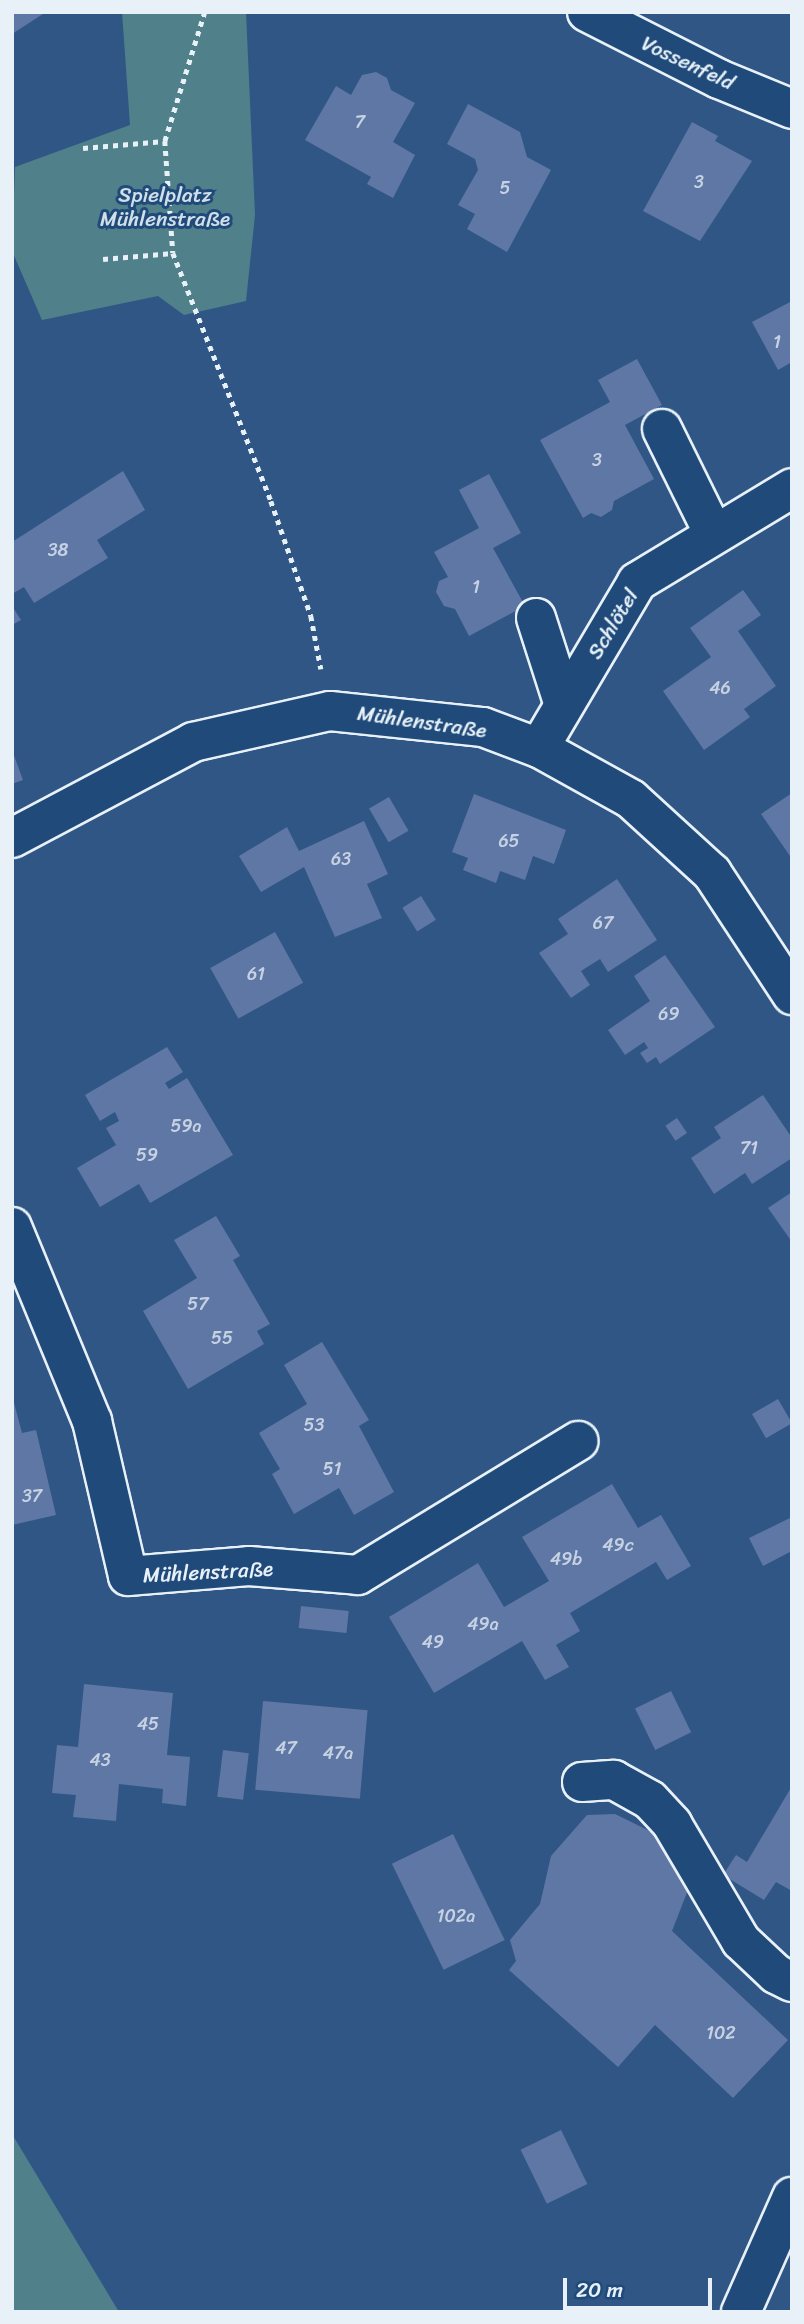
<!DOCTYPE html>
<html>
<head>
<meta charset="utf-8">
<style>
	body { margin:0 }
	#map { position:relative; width:804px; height:2324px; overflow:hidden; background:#305686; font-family:Sriracha,sans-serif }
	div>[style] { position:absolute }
	.green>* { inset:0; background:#50808a }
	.building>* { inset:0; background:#5e77a5; transform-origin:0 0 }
	.path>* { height:4.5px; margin-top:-2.25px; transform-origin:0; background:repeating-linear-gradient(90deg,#e8f1f8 0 5px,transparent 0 10px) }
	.roads { filter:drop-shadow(2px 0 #e8f1f8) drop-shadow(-2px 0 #e8f1f8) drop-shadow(0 2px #e8f1f8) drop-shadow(0 -2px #e8f1f8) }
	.minor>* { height:38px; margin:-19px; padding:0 19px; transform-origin:19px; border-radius:19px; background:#1f4a7a }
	span { translate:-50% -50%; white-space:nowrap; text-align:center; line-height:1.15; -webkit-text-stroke:6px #1f4a7a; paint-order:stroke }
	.number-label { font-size:18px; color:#c6d2e3 }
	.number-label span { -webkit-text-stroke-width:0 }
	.street-label { font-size:21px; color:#e8f1f8 }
	.park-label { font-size:21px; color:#d1e0e8 }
	.frame { position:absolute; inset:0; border:14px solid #e8f1f8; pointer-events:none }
	.scale { position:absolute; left:563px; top:2278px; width:149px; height:32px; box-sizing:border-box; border:4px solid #e8f1f8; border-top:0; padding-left:9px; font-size:21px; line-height:24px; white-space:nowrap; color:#e8f1f8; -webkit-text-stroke:5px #1f4a7a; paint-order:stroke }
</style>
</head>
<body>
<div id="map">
	<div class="green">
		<i style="clip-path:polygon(122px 12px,246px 12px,255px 215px,246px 301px,184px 315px,158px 296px,42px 320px,12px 251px,15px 167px,130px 125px)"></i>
		<i style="clip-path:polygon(12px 2134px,119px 2312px,12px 2312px)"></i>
	</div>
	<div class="building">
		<i style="clip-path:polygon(12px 12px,46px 12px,12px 34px)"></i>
		<i style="clip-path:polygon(376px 72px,387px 78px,391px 90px,415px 103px,393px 142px,415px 155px,393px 198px,367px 184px,371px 177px,305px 140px,336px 86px,351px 95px,362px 75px)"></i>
		<i style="clip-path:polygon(468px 104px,520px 132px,527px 157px,551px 170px,507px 252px,467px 229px,475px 214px,458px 205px,478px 170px,475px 159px,447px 144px)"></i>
		<i style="clip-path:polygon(692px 122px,718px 136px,715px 141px,752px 161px,700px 241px,643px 211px)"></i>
		<i style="clip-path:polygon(792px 301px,792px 362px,778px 370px,752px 322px)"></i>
		<i style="clip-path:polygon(637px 359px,662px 405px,625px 425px,654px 479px,614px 501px,612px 510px,601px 517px,591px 513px,583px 518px,540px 440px,610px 402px,598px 380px)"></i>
		<i style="clip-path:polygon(123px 471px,145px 510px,97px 540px,108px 558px,34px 603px,24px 587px,12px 594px,12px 542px)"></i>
		<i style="clip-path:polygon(489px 474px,521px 533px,493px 548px,525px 606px,469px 636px,455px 609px,444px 606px,436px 592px,439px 581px,448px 577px,434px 552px,479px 528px,459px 490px)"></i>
		<i style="clip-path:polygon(743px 590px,761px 615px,738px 631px,776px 686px,744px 709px,750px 717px,704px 750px,663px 691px,711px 657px,690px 628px)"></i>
		<i style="clip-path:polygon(12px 606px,21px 620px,12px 625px)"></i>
		<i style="clip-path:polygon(12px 750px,23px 780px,12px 784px)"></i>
		<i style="clip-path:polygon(792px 793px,792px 859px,761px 814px)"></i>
		<i style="clip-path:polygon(474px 794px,566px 830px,554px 864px,533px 856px,525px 880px,500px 871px,496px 883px,463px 870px,468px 858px,452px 852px)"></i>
		<i style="left:389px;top:797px;width:39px;height:23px;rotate:60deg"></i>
		<i style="clip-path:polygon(364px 821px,388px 874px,367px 884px,382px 918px,335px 937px,304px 867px,261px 892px,239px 856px,287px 827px,299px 851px)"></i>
		<i style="clip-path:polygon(617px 879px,657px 940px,608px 972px,600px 959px,581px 971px,590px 985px,571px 998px,539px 953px,568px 934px,558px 919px)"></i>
		<i style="left:421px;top:896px;width:28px;height:22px;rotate:58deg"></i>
		<i style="left:275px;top:932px;width:58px;height:74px;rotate:61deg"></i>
		<i style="clip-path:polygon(665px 955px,715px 1027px,660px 1064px,656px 1057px,647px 1063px,640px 1053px,648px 1048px,644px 1042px,625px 1055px,608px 1030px,650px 1001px,634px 976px)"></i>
		<i style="clip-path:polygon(167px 1047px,183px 1072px,165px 1083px,169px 1089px,187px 1078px,233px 1155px,150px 1203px,139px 1184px,100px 1207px,77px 1168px,116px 1145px,106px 1128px,119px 1121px,115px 1112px,100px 1121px,85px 1095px)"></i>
		<i style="clip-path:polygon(763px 1095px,792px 1138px,792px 1158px,752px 1184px,745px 1173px,714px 1194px,691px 1158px,721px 1138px,714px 1127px)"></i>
		<i style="left:677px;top:1118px;width:18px;height:14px;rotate:56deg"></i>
		<i style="clip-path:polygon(792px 1192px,792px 1242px,768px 1208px)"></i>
		<i style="clip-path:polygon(216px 1216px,240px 1256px,233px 1260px,270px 1324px,257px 1331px,264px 1344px,188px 1389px,143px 1311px,197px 1278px,174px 1240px)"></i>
		<i style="clip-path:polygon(322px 1342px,369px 1420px,359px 1426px,394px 1492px,354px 1515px,339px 1488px,294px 1514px,272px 1474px,280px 1469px,259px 1433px,307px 1404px,284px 1365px)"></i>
		<i style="clip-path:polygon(12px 1395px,22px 1433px,36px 1430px,56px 1515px,12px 1525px)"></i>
		<i style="left:778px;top:1399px;width:28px;height:30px;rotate:60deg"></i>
		<i style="clip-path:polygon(612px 1484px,638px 1528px,661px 1515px,691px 1566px,667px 1580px,656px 1562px,570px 1613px,580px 1631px,556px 1645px,569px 1667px,545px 1680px,522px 1641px,434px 1693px,389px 1617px,478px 1563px,504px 1607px,549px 1581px,522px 1537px)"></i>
		<i style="clip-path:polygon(792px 1517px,792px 1551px,763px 1566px,749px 1538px)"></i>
		<i style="left:301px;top:1606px;width:48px;height:22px;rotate:6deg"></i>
		<i style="clip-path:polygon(84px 1684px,173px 1693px,167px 1755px,190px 1757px,186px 1806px,162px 1803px,163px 1789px,119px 1784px,116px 1821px,73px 1817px,76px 1795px,52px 1793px,57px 1745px,78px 1747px)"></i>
		<i style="left:671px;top:1691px;width:46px;height:40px;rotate:64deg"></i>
		<i style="left:263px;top:1701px;width:105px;height:89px;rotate:5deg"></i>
		<i style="left:223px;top:1750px;width:26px;height:47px;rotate:7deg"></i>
		<i style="clip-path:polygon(792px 1786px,792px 1891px,776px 1882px,764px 1900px,723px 1875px,736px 1855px,747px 1862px)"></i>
		<i style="clip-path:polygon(615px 1814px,672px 1842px,688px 1890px,672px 1931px,788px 2040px,733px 2098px,655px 2025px,618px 2067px,509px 1970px,516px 1961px,510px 1940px,540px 1904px,551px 1856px,587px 1815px)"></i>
		<i style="left:453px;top:1834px;width:118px;height:68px;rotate:64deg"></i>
		<i style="left:561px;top:2130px;width:60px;height:45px;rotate:64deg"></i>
	</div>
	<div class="path">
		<i style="left:205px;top:12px;width:135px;rotate:107.2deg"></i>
		<i style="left:165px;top:141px;width:112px;rotate:85.9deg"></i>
		<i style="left:173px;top:253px;width:267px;rotate:68.4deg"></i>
		<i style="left:271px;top:501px;width:122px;rotate:70.8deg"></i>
		<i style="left:311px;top:616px;width:54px;rotate:79.3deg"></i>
		<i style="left:83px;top:148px;width:82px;rotate:-4.9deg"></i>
		<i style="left:103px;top:259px;width:70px;rotate:-4.9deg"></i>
	</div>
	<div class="roads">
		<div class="minor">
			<i style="left:587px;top:12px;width:148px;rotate:26.9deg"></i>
			<i style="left:719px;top:79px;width:79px;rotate:22.3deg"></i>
			<i style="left:662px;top:429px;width:115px;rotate:63.7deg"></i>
			<i style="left:536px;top:618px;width:91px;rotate:72.2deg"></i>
			<i style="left:539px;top:748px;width:193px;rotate:-59.4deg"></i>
			<i style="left:637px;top:582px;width:181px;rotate:-31.2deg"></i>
			<i style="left:12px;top:838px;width:205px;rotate:-27.9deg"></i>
			<i style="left:193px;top:742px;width:140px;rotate:-12.8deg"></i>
			<i style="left:330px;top:711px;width:154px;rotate:6deg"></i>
			<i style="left:483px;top:727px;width:60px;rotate:20.6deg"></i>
			<i style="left:539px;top:748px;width:105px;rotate:29deg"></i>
			<i style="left:631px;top:799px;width:110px;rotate:42.4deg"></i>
			<i style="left:712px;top:873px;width:146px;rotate:56.7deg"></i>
			<i style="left:12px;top:1227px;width:210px;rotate:67.6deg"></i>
			<i style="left:92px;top:1421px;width:159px;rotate:76.9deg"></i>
			<i style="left:128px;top:1576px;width:121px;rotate:-4.7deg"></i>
			<i style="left:249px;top:1566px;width:109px;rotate:4.7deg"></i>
			<i style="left:358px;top:1575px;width:258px;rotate:-31.3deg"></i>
			<i style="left:582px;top:1782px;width:32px;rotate:-4deg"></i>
			<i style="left:614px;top:1780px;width:41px;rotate:29.1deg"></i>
			<i style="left:650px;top:1800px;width:33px;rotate:47deg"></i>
			<i style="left:672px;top:1824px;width:136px;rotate:59.5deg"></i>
			<i style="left:741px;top:1941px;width:48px;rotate:43.3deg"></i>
			<i style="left:776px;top:1974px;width:18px;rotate:27deg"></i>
			<i style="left:741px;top:2312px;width:126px;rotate:-66.1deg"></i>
		</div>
	</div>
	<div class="number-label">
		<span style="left:360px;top:122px">7</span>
		<span style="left:699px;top:182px">3</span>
		<span style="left:505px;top:188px">5</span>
		<span style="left:777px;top:342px">1</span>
		<span style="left:597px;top:460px">3</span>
		<span style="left:58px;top:550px">38</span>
		<span style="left:476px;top:587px">1</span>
		<span style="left:720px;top:688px">46</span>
		<span style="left:509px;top:841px">65</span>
		<span style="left:341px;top:859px">63</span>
		<span style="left:603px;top:923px">67</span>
		<span style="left:256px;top:974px">61</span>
		<span style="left:669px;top:1014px">69</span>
		<span style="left:186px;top:1126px">59a</span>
		<span style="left:749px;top:1148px">71</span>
		<span style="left:147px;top:1155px">59</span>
		<span style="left:198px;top:1304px">57</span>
		<span style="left:222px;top:1338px">55</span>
		<span style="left:314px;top:1425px">53</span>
		<span style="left:332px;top:1469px">51</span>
		<span style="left:32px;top:1496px">37</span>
		<span style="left:618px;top:1545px">49c</span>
		<span style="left:566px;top:1559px">49b</span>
		<span style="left:483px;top:1624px">49a</span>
		<span style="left:433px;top:1642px">49</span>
		<span style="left:148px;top:1724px">45</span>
		<span style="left:286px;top:1748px">47</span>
		<span style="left:338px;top:1753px">47a</span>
		<span style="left:100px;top:1760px">43</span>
		<span style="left:456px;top:1916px">102a</span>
		<span style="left:721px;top:2033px">102</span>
	</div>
	<div class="street-label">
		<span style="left:688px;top:63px;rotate:25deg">Vossenfeld</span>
		<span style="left:613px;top:624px;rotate:-59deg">Schlötel</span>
		<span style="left:422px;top:722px;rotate:8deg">Mühlenstraße</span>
		<span style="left:208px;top:1572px;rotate:-3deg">Mühlenstraße</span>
	</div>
	<div class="park-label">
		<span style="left:165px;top:207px">Spielplatz<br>Mühlenstraße</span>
	</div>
	<div class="frame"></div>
	<div class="scale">20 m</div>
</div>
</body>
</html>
